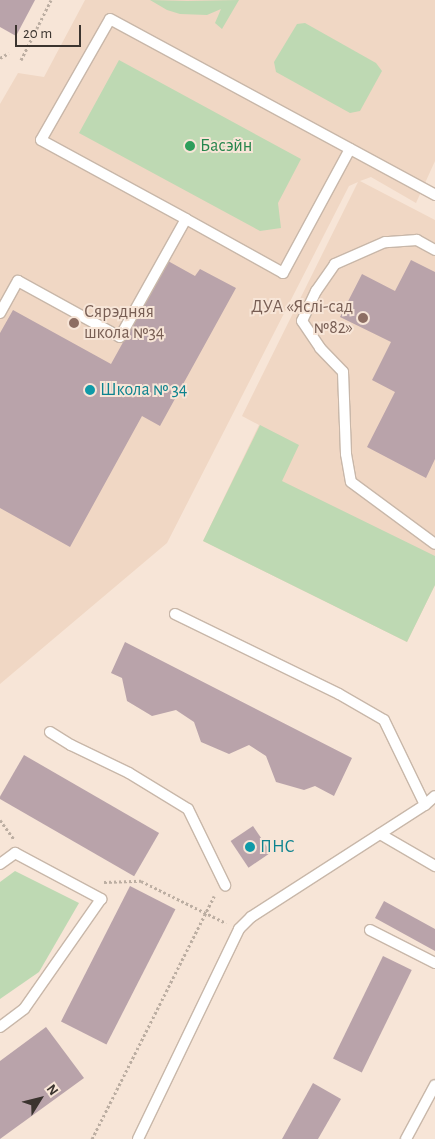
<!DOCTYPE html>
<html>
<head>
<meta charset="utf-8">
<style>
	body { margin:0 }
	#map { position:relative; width:435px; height:1139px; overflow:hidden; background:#f7e5d7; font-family:"Alegreya Sans",sans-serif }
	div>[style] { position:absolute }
	.built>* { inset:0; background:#f0d7c4 }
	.green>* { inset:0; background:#bed9b3 }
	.building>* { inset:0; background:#b9a3aa; transform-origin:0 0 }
	.path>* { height:3px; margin-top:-1.5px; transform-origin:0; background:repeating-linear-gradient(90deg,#bcaea2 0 2.5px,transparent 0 5px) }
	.roads { filter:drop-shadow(1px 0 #c8b7a9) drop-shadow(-1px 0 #c8b7a9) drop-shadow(0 1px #c8b7a9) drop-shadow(0 -1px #c8b7a9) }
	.lane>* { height:10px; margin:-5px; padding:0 5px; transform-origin:5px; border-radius:5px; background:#fff }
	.dots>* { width:14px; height:14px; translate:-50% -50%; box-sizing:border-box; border:2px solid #f7e5d7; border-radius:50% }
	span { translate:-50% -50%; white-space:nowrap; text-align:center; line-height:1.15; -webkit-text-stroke:4px #f7e5d7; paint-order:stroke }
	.leisure-label { font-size:18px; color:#27864d }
	.left { translate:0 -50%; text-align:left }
	.education-label { font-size:18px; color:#785e54 }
	.right { translate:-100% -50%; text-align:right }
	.culture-label { font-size:18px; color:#0d838f }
	.north { position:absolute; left:15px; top:1074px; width:50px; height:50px; -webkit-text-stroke:4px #f7e5d7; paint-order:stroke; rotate:54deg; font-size:14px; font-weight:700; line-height:20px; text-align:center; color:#3b342f }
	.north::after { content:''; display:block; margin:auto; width:18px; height:22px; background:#3b342f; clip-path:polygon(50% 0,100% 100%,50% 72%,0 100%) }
	.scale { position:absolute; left:15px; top:25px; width:66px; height:22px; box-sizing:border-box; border:2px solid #3b342f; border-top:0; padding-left:6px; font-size:15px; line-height:18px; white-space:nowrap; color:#3b342f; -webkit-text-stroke:4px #f7e5d7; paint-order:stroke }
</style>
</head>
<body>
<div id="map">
	<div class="built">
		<i style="clip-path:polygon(85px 0,435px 0,435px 161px,416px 203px,371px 177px,360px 181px,435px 220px,435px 585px,407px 642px,203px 541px,259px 425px,242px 416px,358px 182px,349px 186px,167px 543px,0 684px,0 104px,18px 73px,44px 77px)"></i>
	</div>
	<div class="green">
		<i style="clip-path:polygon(150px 0,187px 1px,239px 0,222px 29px,215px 23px,221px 9px,207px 15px,180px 14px,167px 10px)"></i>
		<i style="clip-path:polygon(305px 23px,376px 63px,382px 71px,360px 111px,350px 113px,276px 72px,274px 62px,297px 24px)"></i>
		<i style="clip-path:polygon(119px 60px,301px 159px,278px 203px,281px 228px,260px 231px,79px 133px)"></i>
		<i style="clip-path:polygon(260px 425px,299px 445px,282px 481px,435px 556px,435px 585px,407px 642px,203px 541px)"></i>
		<i style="clip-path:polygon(15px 871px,79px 903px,39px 972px,0 999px,0 882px)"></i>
	</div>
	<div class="building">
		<i style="clip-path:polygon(0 0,35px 0,16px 36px,0 27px)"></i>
		<i style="clip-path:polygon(411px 260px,435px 272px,435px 459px,426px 478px,367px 447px,395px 392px,372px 380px,391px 342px,340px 317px,362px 274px,395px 291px)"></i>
		<i style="clip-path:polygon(168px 261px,195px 276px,200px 269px,236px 288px,160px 426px,142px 416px,70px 547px,0 508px,0 333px,13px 310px,111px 364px)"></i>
		<i style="clip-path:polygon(125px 642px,352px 758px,334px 796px,315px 786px,304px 790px,276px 782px,266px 756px,249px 745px,229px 754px,201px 742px,194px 722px,176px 710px,152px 716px,127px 701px,122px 678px,111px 673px)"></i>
		<i style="left:24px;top:755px;width:156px;height:50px;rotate:30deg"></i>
		<i style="left:253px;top:826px;width:32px;height:27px;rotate:56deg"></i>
		<i style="left:130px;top:886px;width:51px;height:152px;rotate:27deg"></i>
		<i style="clip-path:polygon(384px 901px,435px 929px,435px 951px,375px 918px)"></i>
		<i style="left:383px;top:956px;width:32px;height:114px;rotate:26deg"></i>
		<i style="clip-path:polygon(46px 1027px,84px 1078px,0 1139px,0 1061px)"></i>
		<i style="clip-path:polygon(313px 1083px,341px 1099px,318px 1139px,282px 1139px)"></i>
	</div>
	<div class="path">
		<i style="left:0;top:58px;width:10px;rotate:-29deg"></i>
		<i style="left:21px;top:60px;width:67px;rotate:-63.4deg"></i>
		<i style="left:0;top:820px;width:24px;rotate:54deg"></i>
		<i style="left:104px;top:882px;width:37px;rotate:-2deg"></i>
		<i style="left:141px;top:881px;width:95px;rotate:26.3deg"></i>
		<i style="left:92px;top:1139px;width:272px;rotate:-63.3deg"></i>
	</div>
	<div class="roads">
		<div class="lane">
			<i style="left:186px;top:219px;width:111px;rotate:29.1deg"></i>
			<i style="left:283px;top:273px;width:141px;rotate:-61.6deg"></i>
			<i style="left:435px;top:250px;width:21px;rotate:-151deg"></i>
			<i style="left:417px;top:240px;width:32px;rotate:176deg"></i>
			<i style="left:385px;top:242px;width:55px;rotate:156.3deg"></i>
			<i style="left:335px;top:264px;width:33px;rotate:125deg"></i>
			<i style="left:316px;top:291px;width:33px;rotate:115deg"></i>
			<i style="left:302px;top:321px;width:32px;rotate:56deg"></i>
			<i style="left:320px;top:348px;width:33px;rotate:46deg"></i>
			<i style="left:343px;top:372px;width:82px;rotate:87.9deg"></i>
			<i style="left:346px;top:454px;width:28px;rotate:80deg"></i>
			<i style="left:351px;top:482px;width:104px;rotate:36.4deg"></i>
			<i style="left:0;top:313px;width:37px;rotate:-61deg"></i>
			<i style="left:18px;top:281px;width:116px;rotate:28.8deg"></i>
			<i style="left:120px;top:337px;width:135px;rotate:-60.8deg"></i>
			<i style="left:186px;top:219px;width:165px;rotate:-151.4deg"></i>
			<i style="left:41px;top:140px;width:139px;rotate:-60.3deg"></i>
			<i style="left:110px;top:19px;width:370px;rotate:28.4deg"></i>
			<i style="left:175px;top:614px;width:182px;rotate:26deg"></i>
			<i style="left:339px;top:694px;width:52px;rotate:30deg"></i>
			<i style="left:384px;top:720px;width:94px;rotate:64.2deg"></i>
			<i style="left:50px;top:732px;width:25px;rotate:32deg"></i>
			<i style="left:71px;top:745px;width:64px;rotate:25.8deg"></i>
			<i style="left:129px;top:773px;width:69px;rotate:31.4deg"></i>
			<i style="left:188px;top:809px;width:85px;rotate:64deg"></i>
			<i style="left:380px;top:834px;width:64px;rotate:30.2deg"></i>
			<i style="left:0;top:864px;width:19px;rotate:-36deg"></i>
			<i style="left:15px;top:853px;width:98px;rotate:28.1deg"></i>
			<i style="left:101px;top:899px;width:134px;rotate:125deg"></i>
			<i style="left:24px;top:1009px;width:30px;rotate:143deg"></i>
			<i style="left:370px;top:930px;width:73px;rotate:26.9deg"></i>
			<i style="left:138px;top:1139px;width:233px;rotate:-64.3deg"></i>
			<i style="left:239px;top:929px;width:17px;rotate:-45deg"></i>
			<i style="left:251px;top:917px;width:207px;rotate:-32.8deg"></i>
			<i style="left:425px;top:805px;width:13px;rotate:-42deg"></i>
			<i style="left:406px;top:1139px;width:61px;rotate:-61.8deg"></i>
		</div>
	</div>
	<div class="dots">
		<i style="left:190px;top:146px;background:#2e9e5b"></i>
		<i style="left:363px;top:318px;background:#8d6e63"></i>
		<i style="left:74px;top:323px;background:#8d6e63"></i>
		<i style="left:90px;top:390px;background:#0f9aa8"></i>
		<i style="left:250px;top:847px;background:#0f9aa8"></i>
	</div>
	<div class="leisure-label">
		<span class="left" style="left:200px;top:146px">Басэйн</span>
	</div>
	<div class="education-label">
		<span class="right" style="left:353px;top:318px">ДУА «Яслі-сад<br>№82»</span>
		<span class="left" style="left:84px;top:323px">Сярэдняя<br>школа №34</span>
	</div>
	<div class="culture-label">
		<span class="left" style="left:100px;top:390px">Школа № 34</span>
		<span class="left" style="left:260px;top:847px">ПНС</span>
	</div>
	<div class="north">N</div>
	<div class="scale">20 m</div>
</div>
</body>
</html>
